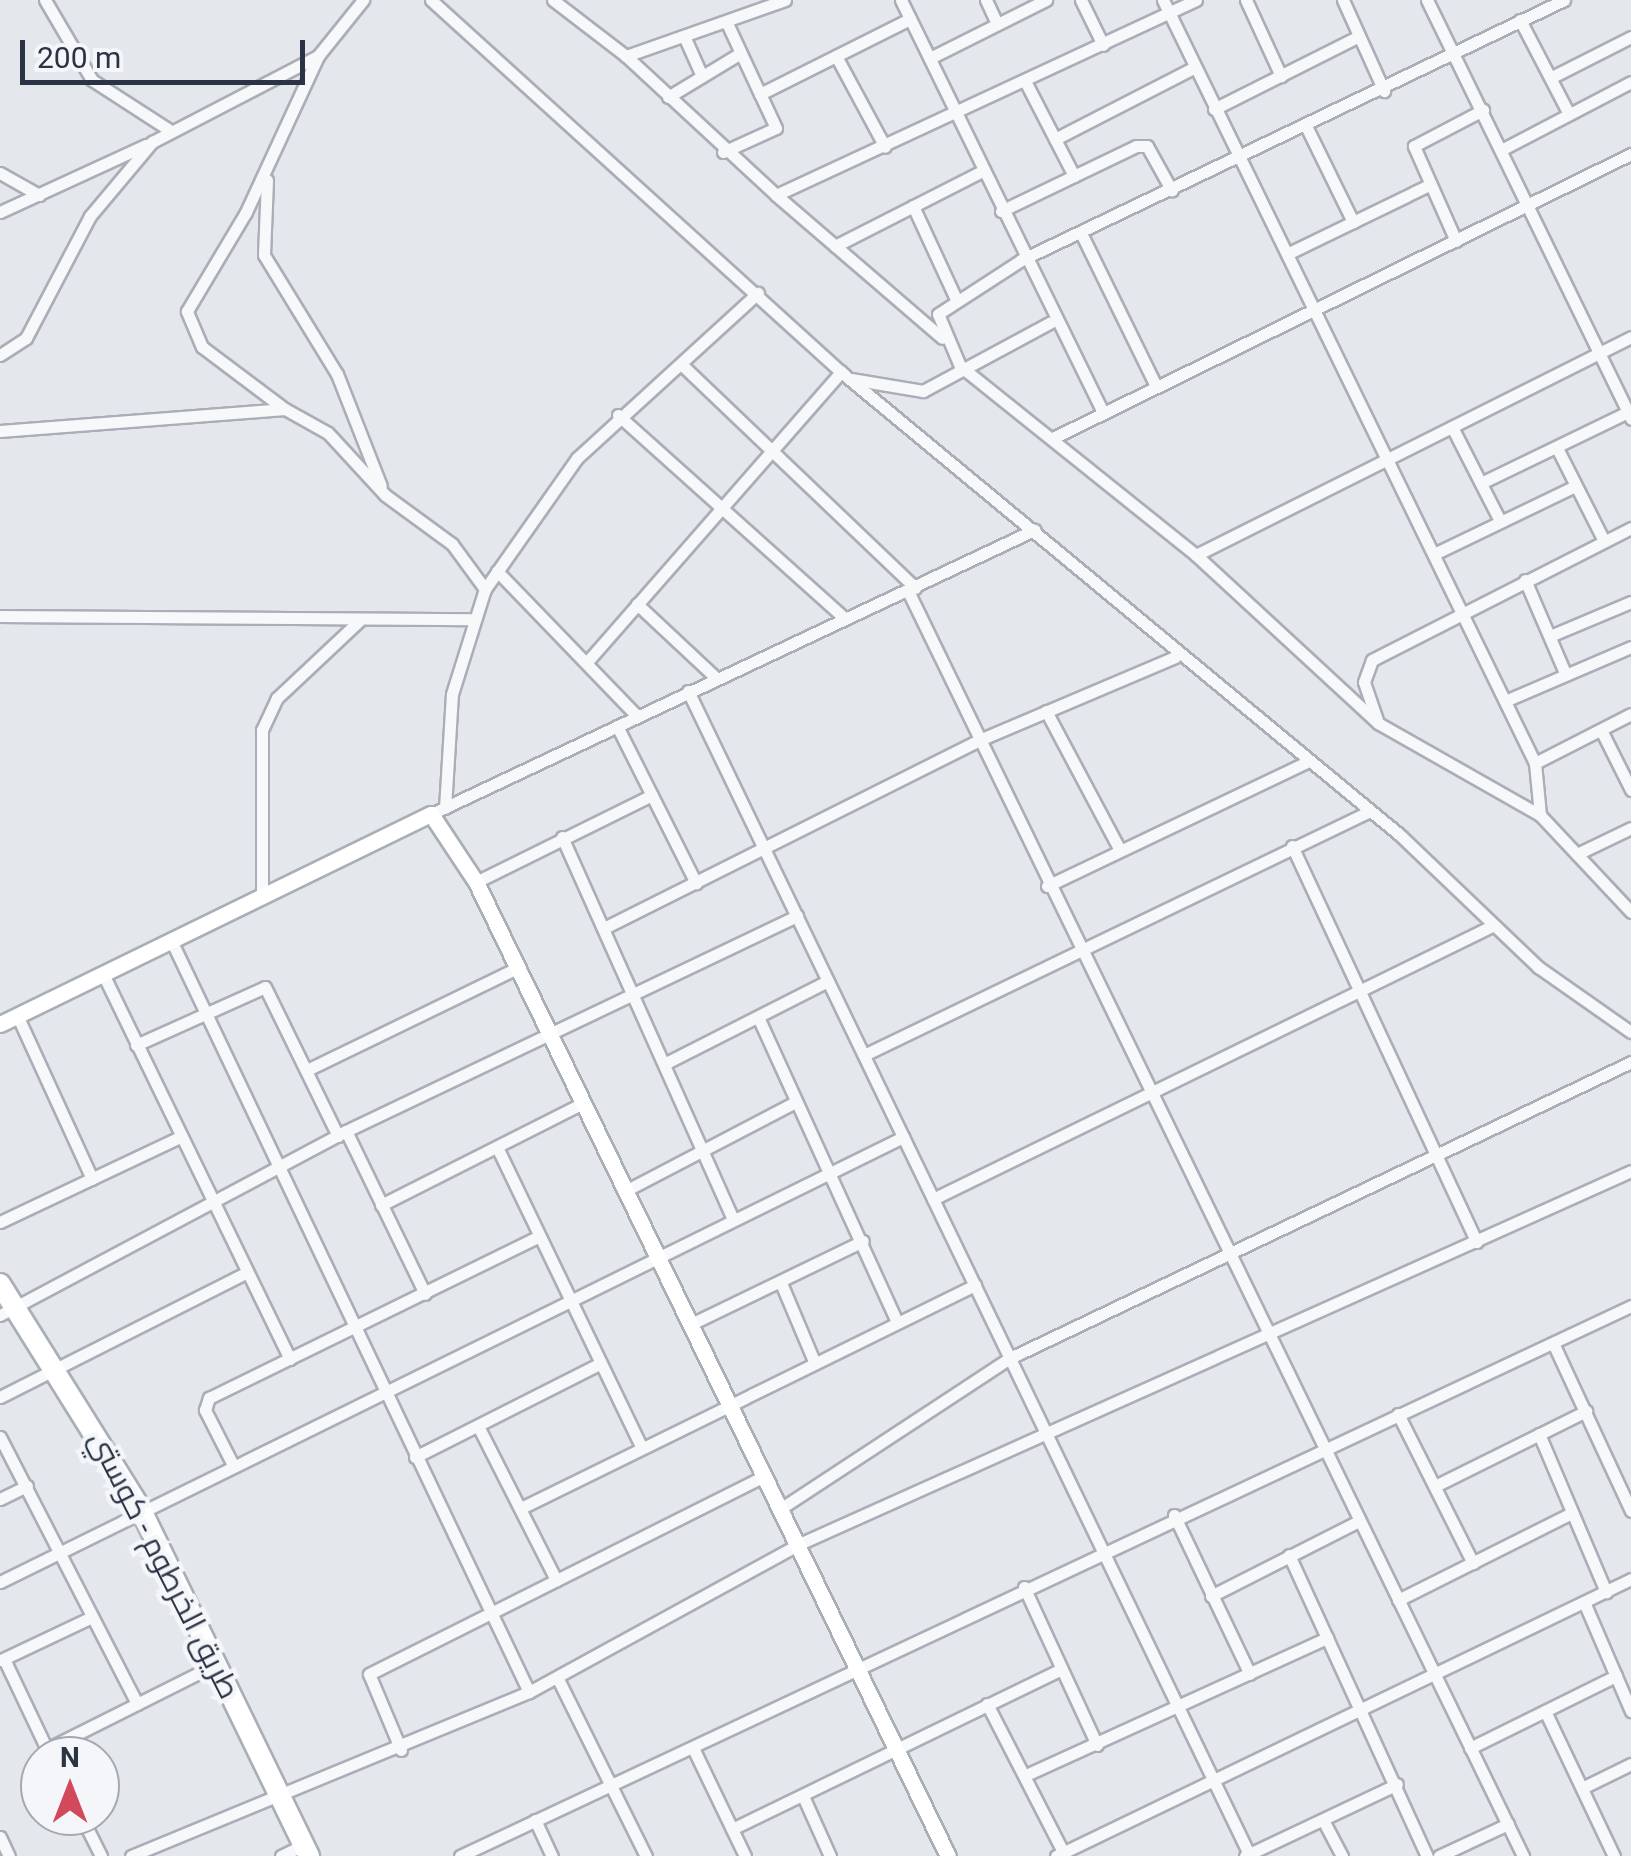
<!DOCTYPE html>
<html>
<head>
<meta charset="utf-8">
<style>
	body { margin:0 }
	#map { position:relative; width:1631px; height:1856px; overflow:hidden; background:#e4e7ec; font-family:Roboto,Cairo,sans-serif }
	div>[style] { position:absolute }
	.roads { filter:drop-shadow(2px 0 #a9aeb7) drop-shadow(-2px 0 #a9aeb7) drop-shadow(0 2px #a9aeb7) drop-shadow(0 -2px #a9aeb7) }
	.street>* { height:11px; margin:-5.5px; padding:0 5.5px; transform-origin:5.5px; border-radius:5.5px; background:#f7f8fa }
	.secondary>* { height:15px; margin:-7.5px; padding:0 7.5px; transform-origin:7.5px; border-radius:7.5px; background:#fff }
	.highway>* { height:20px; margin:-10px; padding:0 10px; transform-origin:10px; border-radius:10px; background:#fff }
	span { translate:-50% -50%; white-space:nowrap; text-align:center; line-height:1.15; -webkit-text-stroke:9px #f4f6f9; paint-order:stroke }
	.street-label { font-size:30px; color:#2b3445 }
	.north { position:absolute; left:20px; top:1736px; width:100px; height:100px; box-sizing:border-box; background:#f4f6f9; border:2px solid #a4a8b1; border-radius:50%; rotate:0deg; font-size:28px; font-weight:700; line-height:40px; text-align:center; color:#2b3445 }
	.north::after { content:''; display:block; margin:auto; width:35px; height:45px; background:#d1495b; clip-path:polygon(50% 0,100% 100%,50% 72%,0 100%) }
	.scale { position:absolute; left:20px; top:40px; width:285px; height:45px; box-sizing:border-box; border:5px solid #2b3445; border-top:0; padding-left:12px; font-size:30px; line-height:35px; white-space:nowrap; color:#2b3445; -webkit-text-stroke:8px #f4f6f9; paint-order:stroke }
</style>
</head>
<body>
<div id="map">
	<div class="roads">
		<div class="street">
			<i style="left:45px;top:0;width:93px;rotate:59.6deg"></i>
			<i style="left:92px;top:80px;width:90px;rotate:32.8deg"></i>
			<i style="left:431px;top:0;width:554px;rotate:42.22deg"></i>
			<i style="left:841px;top:372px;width:727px;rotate:39.64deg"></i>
			<i style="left:1401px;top:836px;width:190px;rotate:43.7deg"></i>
			<i style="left:1538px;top:967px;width:113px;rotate:35deg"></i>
			<i style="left:553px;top:0;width:92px;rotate:37.5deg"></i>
			<i style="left:785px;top:0;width:169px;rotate:160.6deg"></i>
			<i style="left:626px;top:56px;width:205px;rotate:42.8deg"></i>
			<i style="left:776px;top:195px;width:463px;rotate:-24.9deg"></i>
			<i style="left:901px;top:0;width:458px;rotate:63.9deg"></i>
			<i style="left:986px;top:0;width:26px;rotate:65deg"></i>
			<i style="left:1081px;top:0;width:50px;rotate:63.9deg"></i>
			<i style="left:1163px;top:0;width:849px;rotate:64.01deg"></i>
			<i style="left:1246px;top:0;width:84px;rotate:65.3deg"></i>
			<i style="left:1343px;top:0;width:100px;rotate:65.7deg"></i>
			<i style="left:1427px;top:0;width:466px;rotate:64deg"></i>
			<i style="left:1520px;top:20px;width:106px;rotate:62.5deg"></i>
			<i style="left:727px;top:23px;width:78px;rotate:65.1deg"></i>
			<i style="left:760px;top:94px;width:168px;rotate:-26.6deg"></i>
			<i style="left:684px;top:36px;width:44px;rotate:65.8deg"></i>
			<i style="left:836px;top:56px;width:103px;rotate:61.7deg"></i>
			<i style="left:930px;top:58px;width:130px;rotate:-26.6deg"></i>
			<i style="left:1554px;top:76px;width:86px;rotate:-26.9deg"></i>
			<i style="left:1025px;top:81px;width:107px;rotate:62.7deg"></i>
			<i style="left:668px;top:97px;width:83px;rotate:-31.2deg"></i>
			<i style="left:1214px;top:109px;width:160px;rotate:-26.7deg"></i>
			<i style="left:1307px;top:128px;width:105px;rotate:63.9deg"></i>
			<i style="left:1055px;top:139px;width:157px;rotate:-27.2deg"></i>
			<i style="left:1501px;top:150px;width:147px;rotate:-27.6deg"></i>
			<i style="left:723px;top:152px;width:58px;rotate:-24.4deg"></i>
			<i style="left:776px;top:128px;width:38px;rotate:-115deg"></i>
			<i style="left:0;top:173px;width:45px;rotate:29.4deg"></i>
			<i style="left:267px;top:180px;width:75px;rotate:92.3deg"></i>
			<i style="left:264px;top:255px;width:140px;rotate:58.5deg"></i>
			<i style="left:337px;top:374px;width:120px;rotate:68.6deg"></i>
			<i style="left:776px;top:195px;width:219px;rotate:40.7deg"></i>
			<i style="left:913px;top:206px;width:102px;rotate:65.2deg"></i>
			<i style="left:1001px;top:211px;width:150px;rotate:-25.7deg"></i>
			<i style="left:1136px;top:146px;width:11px"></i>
			<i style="left:1147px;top:146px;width:51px;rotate:60.9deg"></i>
			<i style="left:0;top:212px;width:161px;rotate:-24.7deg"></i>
			<i style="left:1082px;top:235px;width:166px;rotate:63.9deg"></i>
			<i style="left:1456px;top:241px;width:104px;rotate:-113.9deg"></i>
			<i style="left:1414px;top:146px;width:78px;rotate:-27.6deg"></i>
			<i style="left:835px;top:246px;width:165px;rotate:-27deg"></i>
			<i style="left:1289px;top:253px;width:156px;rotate:-25.9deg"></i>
			<i style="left:0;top:355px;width:31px;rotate:-33deg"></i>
			<i style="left:26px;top:338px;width:138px;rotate:-62.3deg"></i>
			<i style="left:90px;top:216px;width:97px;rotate:-50deg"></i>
			<i style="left:152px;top:142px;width:187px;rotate:-27.4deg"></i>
			<i style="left:681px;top:364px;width:324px;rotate:43.7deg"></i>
			<i style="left:851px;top:379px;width:73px;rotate:9.5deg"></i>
			<i style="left:923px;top:391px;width:145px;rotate:-28.3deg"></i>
			<i style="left:282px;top:407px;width:100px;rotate:-143.1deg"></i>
			<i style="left:202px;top:347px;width:39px;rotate:-113deg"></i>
			<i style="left:187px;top:311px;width:115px;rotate:-59.2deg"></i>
			<i style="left:246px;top:212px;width:172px;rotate:-65.2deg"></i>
			<i style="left:318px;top:56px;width:72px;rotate:-51.2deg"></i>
			<i style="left:618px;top:415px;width:305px;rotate:41.9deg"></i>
			<i style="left:1452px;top:427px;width:106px;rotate:62.9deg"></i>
			<i style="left:0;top:431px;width:286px;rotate:-4.4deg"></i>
			<i style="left:285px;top:409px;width:49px;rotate:29.2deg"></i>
			<i style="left:328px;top:433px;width:84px;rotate:47.4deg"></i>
			<i style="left:385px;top:495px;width:83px;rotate:36.2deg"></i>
			<i style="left:452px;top:544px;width:56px;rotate:53.7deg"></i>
			<i style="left:1055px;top:437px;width:642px;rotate:-26.17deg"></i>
			<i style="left:1557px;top:448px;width:104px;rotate:63.2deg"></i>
			<i style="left:1481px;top:483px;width:163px;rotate:-25.8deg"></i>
			<i style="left:1434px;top:554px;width:157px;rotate:-25.7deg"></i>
			<i style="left:1196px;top:555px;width:487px;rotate:-26.6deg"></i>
			<i style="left:497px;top:571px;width:202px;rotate:46deg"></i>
			<i style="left:1525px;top:580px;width:103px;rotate:66.7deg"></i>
			<i style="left:908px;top:591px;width:1407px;rotate:64.07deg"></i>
			<i style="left:637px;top:604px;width:108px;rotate:43.1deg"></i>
			<i style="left:0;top:616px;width:470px;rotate:0.4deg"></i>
			<i style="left:1550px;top:636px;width:88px;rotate:-22.8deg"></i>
			<i style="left:587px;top:662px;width:386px;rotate:-48.8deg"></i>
			<i style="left:688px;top:691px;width:1293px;rotate:64.25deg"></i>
			<i style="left:1505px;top:701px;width:137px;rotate:-23.2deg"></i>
			<i style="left:1046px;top:711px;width:157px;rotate:62deg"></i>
			<i style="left:1631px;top:714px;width:108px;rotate:153deg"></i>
			<i style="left:1535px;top:763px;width:52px;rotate:84.5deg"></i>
			<i style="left:1540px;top:815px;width:133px;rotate:46.8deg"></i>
			<i style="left:1377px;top:720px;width:40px;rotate:-108.9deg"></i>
			<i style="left:1364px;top:682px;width:23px;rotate:-70deg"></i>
			<i style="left:1372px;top:660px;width:291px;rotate:-27deg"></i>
			<i style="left:617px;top:726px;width:176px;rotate:63.3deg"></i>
			<i style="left:1601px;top:730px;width:67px;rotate:63.4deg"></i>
			<i style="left:445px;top:808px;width:114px;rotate:-86.5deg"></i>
			<i style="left:452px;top:694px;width:110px;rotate:-72.6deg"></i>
			<i style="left:485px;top:589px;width:160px;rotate:-54.9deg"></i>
			<i style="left:577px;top:458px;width:245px;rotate:-42.4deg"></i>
			<i style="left:431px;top:814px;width:667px;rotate:-25.22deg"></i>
			<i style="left:1540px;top:815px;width:186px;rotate:-150.4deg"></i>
			<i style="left:1378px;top:723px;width:248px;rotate:-137.3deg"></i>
			<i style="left:1196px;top:555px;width:302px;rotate:-141.3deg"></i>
			<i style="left:960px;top:366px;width:56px;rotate:-112.9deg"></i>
			<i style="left:938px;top:314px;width:99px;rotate:-33deg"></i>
			<i style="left:1021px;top:260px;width:602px;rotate:-25.59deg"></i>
			<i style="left:562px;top:837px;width:419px;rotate:65.9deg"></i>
			<i style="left:1292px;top:846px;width:437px;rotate:65deg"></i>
			<i style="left:1577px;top:854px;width:60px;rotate:-25.7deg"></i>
			<i style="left:476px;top:882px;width:196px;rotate:-26.3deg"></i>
			<i style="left:1047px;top:886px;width:290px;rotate:-25.5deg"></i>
			<i style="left:262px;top:896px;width:166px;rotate:-90deg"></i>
			<i style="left:262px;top:730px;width:35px;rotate:-65deg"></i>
			<i style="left:277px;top:698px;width:112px;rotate:-43.2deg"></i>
			<i style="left:604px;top:928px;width:417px;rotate:-26.6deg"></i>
			<i style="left:977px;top:741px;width:215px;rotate:-23deg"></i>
			<i style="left:171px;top:940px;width:833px;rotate:64.54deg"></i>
			<i style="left:103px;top:974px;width:428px;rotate:64.1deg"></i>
			<i style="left:17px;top:1015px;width:180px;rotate:65.4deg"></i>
			<i style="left:758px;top:1017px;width:335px;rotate:65.5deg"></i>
			<i style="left:136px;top:1045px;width:141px;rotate:-24.2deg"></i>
			<i style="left:265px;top:987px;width:166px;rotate:63.9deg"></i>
			<i style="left:864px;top:1055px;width:562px;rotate:-25.74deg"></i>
			<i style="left:668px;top:1062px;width:179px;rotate:-26.9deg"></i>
			<i style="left:309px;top:1069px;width:229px;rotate:-25.9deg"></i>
			<i style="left:346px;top:1131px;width:181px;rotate:64.1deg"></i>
			<i style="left:497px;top:1147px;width:332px;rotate:64.3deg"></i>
			<i style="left:625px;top:1191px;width:192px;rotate:-27.6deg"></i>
			<i style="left:933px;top:1199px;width:622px;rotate:-26.03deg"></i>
			<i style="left:381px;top:1205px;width:226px;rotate:-26.8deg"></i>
			<i style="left:0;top:1222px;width:199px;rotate:-25.3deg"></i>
			<i style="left:781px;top:1283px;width:85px;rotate:67.1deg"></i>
			<i style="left:0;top:1315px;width:392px;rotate:-28deg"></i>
			<i style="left:346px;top:1131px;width:500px;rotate:-25.5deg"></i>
			<i style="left:689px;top:1325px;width:193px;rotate:-25.8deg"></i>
			<i style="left:1553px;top:1343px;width:185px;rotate:65.1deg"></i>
			<i style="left:0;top:1397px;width:277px;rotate:-26.8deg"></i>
			<i style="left:1398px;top:1414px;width:167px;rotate:63.3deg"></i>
			<i style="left:478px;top:1426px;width:173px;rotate:63.1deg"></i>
			<i style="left:1539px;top:1434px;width:172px;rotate:67deg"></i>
			<i style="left:0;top:1437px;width:300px;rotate:62.8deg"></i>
			<i style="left:415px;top:1457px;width:204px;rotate:-26.8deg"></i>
			<i style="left:233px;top:1465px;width:62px;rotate:-117deg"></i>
			<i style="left:205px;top:1410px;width:13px;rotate:-72deg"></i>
			<i style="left:209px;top:1398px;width:366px;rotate:-26.1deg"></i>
			<i style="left:1435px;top:1486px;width:169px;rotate:-26.4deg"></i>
			<i style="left:0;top:1499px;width:30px;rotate:-26deg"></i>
			<i style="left:521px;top:1508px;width:506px;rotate:-26.16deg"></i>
			<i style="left:780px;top:1509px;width:275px;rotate:-33.3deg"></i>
			<i style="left:1010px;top:1358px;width:688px;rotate:-25.48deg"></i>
			<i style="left:1174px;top:1515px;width:176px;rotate:64.5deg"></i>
			<i style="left:1289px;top:1555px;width:331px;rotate:65.4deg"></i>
			<i style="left:0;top:1582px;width:1007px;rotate:-26.23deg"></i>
			<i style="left:1024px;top:1587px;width:174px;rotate:65.2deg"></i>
			<i style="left:1211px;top:1596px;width:166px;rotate:-26.9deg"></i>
			<i style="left:1398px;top:1600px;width:195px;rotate:-26.6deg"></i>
			<i style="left:1584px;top:1602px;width:119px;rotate:66.7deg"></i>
			<i style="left:4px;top:1659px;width:107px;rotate:64.6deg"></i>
			<i style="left:1px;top:1660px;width:101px;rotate:-25.3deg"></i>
			<i style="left:558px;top:1679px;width:198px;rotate:63.6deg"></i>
			<i style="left:987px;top:1704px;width:171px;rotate:62.8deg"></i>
			<i style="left:1545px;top:1711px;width:161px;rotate:64.6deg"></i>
			<i style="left:693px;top:1748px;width:120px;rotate:64.3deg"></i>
			<i style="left:1470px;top:1748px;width:163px;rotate:-26.3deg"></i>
			<i style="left:47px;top:1749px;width:190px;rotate:-26.6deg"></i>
			<i style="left:401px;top:1750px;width:82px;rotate:-112.8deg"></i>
			<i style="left:369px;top:1674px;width:443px;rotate:-26.6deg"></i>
			<i style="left:1026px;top:1775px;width:331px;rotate:-24.5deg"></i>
			<i style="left:1582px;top:1788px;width:55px;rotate:-26.1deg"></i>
			<i style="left:803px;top:1796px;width:66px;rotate:65.8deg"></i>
			<i style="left:81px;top:1816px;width:45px;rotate:63.4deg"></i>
			<i style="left:535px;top:1820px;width:40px;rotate:65deg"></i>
			<i style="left:1323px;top:1820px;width:41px;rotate:62.2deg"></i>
			<i style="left:732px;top:1829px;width:366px;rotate:-25.9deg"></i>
			<i style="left:0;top:1837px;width:21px;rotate:65deg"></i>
			<i style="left:131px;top:1856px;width:430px;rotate:-22.4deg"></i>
			<i style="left:529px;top:1692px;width:306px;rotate:-28.7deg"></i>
			<i style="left:797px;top:1545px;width:914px;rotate:-24.15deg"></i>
			<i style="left:281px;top:1856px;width:25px;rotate:-26deg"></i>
			<i style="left:460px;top:1856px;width:1294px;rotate:-25.16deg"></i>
			<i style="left:1056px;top:1856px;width:638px;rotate:-25.72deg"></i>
			<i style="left:1245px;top:1856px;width:168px;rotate:-25.3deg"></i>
			<i style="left:1439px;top:1856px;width:76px;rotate:-24.9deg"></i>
		</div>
		<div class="secondary">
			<i style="left:0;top:1024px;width:479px;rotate:-26deg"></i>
			<i style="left:431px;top:814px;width:82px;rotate:56.5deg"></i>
			<i style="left:476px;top:882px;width:1082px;rotate:64.15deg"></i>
		</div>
		<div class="highway">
			<i style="left:0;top:1284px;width:266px;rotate:58deg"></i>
			<i style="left:141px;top:1510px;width:385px;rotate:64.1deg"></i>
		</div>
	</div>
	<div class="street-label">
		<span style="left:164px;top:1565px;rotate:63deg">طريق الخرطوم - كوستي</span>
	</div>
	<div class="north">N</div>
	<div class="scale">200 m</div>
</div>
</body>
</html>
